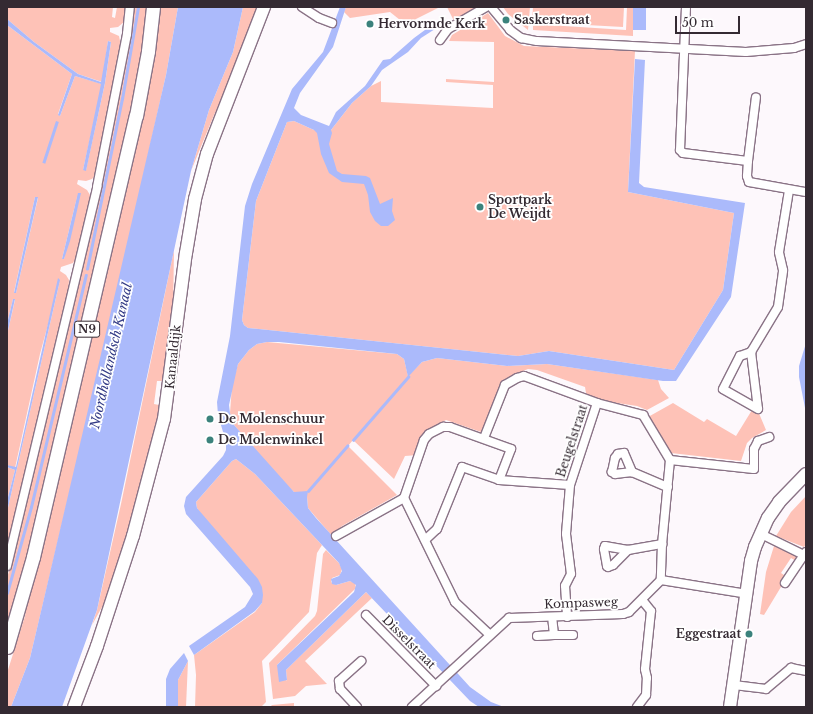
<!DOCTYPE html>
<html>
<head>
<meta charset="utf-8">
<style>
	body { margin:0 }
	#map { position:relative; width:813px; height:714px; overflow:hidden; background:#fdf8fc; font-family:"Libre Baskerville",serif }
	div>[style] { position:absolute }
	.green>* { inset:0; background:#fec2b7 }
	.water>* { inset:0; background:#abbafb; transform-origin:0 0 }
	.stream>* { height:2.5px; margin:-1.25px; padding:0 1.25px; transform-origin:1.25px; border-radius:1.25px; background:#abbafb }
	.roads { filter:drop-shadow(1px 0 #8a7386) drop-shadow(-1px 0 #8a7386) drop-shadow(0 1px #8a7386) drop-shadow(0 -1px #8a7386) }
	.street>* { height:8px; margin:-4px; padding:0 4px; transform-origin:4px; border-radius:4px; background:#fff }
	.secondary>* { height:12px; margin:-6px; padding:0 6px; transform-origin:6px; border-radius:6px; background:#fff }
	.primary>* { height:13px; margin:-6.5px; padding:0 6.5px; transform-origin:6.5px; border-radius:6.5px; background:#fff }
	.dots>* { width:11px; height:11px; translate:-50% -50%; box-sizing:border-box; border:2px solid #fff; border-radius:50% }
	span { translate:-50% -50%; white-space:nowrap; text-align:center; line-height:1.15; -webkit-text-stroke:3.5px #fff; paint-order:stroke }
	.shield-label span { padding:1px 3px; background:#fff; border:1px solid; border-radius:3px; -webkit-text-stroke-width:0 }
	.shield-label { font-size:11px; color:#342a32; font-weight:700 }
	.poi-label { font-size:12px; color:#342a32; font-weight:700 }
	.left { translate:0 -50%; text-align:left }
	.right { translate:-100% -50%; text-align:right }
	.street-label { font-size:12px; color:#342a32 }
	.water-label { font-size:13px; color:#333b86; font-style:italic }
	.frame { position:absolute; inset:0; border:8px solid #342a32; pointer-events:none }
	.scale { position:absolute; left:675px; top:16px; width:65px; height:18px; box-sizing:border-box; border:2px solid #342a32; border-top:0; padding-left:5px; font-size:12px; line-height:14px; white-space:nowrap; color:#342a32; -webkit-text-stroke:3px #fff; paint-order:stroke }
</style>
</head>
<body>
<div id="map">
	<div class="green">
		<i style="clip-path:polygon(evenodd,7px 7px,113px 7px,112px 17px,115px 18px,117px 7px,127px 7px,124px 22px,118px 27px,110px 28px,110px 32px,119px 36px,121px 46px,96px 174px,92px 179px,86px 181px,78px 180px,77px 184px,87px 190px,90px 195px,90px 202px,76px 257px,73px 263px,61px 267px,60px 271px,66px 275px,69px 280px,68px 292px,11px 538px,7px 540px,7px 512px,60px 280px,40px 354px,15px 468px,7px 465px,7px 335px,15px 300px,13px 299px,7px 324px,7px 25px,72px 74px,58px 114px,60px 116px,75px 76px,102px 84px,83px 170px,86px 170px,105px 83px,111px 42px,108px 41px,102px 82px,78px 74px,34px 42px,7px 19px,7px 7px,78px 193px,64px 259px,62px 259px,78px 193px,7px 7px,35px 197px,38px 198px,16px 293px,14px 292px,35px 197px)"></i>
		<i style="clip-path:polygon(133px 7px,148px 7px,142px 58px,133px 104px,41px 501px,7px 630px,7px 578px,20px 534px,46px 414px,101px 186px,129px 46px)"></i>
		<i style="clip-path:polygon(159px 7px,178px 7px,166px 75px,115px 301px,30px 658px,11px 707px,7px 707px,7px 673px,25px 616px,27px 600px)"></i>
		<i style="clip-path:polygon(243px 7px,259px 7px,240px 58px,214px 115px,191px 171px,209px 110px,233px 52px)"></i>
		<i style="clip-path:polygon(346px 7px,440px 7px,412px 21px,406px 21px,400px 20px,390px 12px,350px 18px,344px 12px)"></i>
		<i style="clip-path:polygon(447px 7px,476px 7px,454px 21px)"></i>
		<i style="clip-path:polygon(503px 7px,530px 7px,528px 30px,508px 14px)"></i>
		<i style="clip-path:polygon(533px 7px,624px 7px,623px 27px,532px 22px)"></i>
		<i style="clip-path:polygon(627px 7px,633px 7px,633px 36px,533px 30px,533px 24px,626px 30px)"></i>
		<i style="clip-path:polygon(488px 13px,505px 36px,524px 46px,635px 51px,628px 192px,734px 213px,723px 290px,674px 370px,549px 351px,518px 356px,248px 328px,244px 325px,242px 320px,256px 201px,287px 122px,294px 121px,314px 130px,331px 130px,352px 103px,371px 86px,381px 81px,381px 102px,493px 108px,493px 85px,446px 82px,446px 79px,494px 82px,494px 42px,449px 41px,452px 35px)"></i>
		<i style="clip-path:polygon(174px 250px,173px 312px,163px 381px,157px 381px,154px 404px,159px 405px,157px 418px,129px 530px,107px 598px,92px 625px,97px 610px,121px 504px)"></i>
		<i style="clip-path:polygon(267px 342px,397px 354px,404px 359px,408px 376px,422px 362px,437px 358px,507px 366px,547px 364px,658px 380px,661px 389px,669px 398px,647px 410px,637px 406px,591px 399px,586px 393px,585px 387px,537px 370px,528px 369px,515px 374px,503px 383px,484px 433px,446px 420px,425px 431px,418px 455px,405px 456px,394px 479px,353px 440px,348px 446px,397px 495px,342px 526px,332px 536px,308px 508px,307px 497px,294px 492px,285px 484px,234px 425px,230px 413px,232px 385px,238px 364px,249px 350px,257px 344px)"></i>
		<i style="clip-path:polygon(673px 403px,704px 422px,707px 419px,736px 436px,752px 410px,758px 411px,766px 430px,752px 438px,747px 443px,741px 461px,671px 453px,648px 417px)"></i>
		<i style="clip-path:polygon(236px 459px,255px 474px,322px 545px,317px 553px,309px 612px,262px 661px,266px 702px,261px 707px,195px 707px,196px 675px,194px 655px,255px 612px,262px 603px,197px 508px,196px 502px,232px 461px)"></i>
		<i style="clip-path:polygon(7px 467px,15px 470px,7px 501px)"></i>
		<i style="clip-path:polygon(806px 496px,806px 544px,804px 547px,776px 536px,791px 512px)"></i>
		<i style="clip-path:polygon(774px 546px,798px 557px,796px 561px,791px 558px,781px 573px,787px 577px,764px 615px,760px 614px,766px 572px)"></i>
		<i style="clip-path:polygon(326px 550px,339px 563px,342px 569px,340px 575px,332px 578px,331px 582px,336px 585px,350px 581px,355px 583px,356px 588px,277px 665px,287px 681px,286px 670px,290px 666px,366px 592px,372px 598px,305px 661px,327px 684px,306px 686px,295px 696px,273px 699px,269px 663px,315px 616px,317px 611px,323px 554px)"></i>
		<i style="clip-path:polygon(188px 661px,186px 707px,178px 707px,178px 680px)"></i>
		<i style="clip-path:polygon(294px 703px,294px 707px,270px 707px,272px 705px)"></i>
	</div>
	<div class="water">
		<i style="clip-path:polygon(178px 7px,243px 7px,233px 52px,209px 110px,191px 171px,97px 610px,62px 707px,11px 707px,30px 658px,46px 590px,166px 75px)"></i>
		<i style="clip-path:polygon(340px 7px,346px 7px,333px 47px,300px 93px,294px 108px,301px 115px,329px 126px,336px 112px,365px 86px,383px 60px,390px 59px,414px 38px,440px 19px,444px 17px,446px 22px,421px 38px,408px 52px,382px 70px,371px 86px,352px 103px,331px 130px,332px 133px,329px 144px,337px 171px,342px 174px,366px 176px,370px 178px,380px 204px,393px 198px,392px 211px,395px 220px,388px 226px,381px 226px,375px 221px,370px 212px,368px 195px,364px 184px,342px 182px,329px 173px,321px 154px,317px 133px,314px 130px,294px 121px,287px 122px,256px 201px,242px 320px,244px 325px,248px 328px,518px 356px,549px 351px,674px 370px,723px 290px,734px 213px,628px 192px,635px 59px,645px 60px,639px 183px,644px 187px,745px 203px,731px 297px,676px 381px,663px 381px,547px 364px,507px 366px,437px 358px,422px 362px,408px 377px,404px 359px,397px 354px,279px 342px,267px 342px,257px 344px,249px 350px,238px 364px,229px 405px,230px 413px,234px 425px,294px 492px,308px 491px,307px 497px,308px 508px,316px 518px,470px 687px,491px 702px,504px 707px,479px 707px,470px 701px,366px 592px,286px 670px,287px 680px,279px 682px,277px 665px,354px 592px,356px 585px,350px 581px,336px 585px,332px 584px,331px 579px,339px 576px,342px 571px,339px 563px,255px 474px,236px 459px,232px 461px,196px 502px,197px 508px,258px 579px,262px 587px,263px 595px,262px 603px,255px 611px,194px 655px,189px 646px,245px 607px,253px 594px,250px 587px,186px 514px,184px 506px,186px 497px,223px 456px,226px 450px,226px 442px,218px 415px,217px 402px,230px 336px,245px 206px,252px 184px,292px 89px,323px 52px)"></i>
		<i style="left:633px;top:7px;width:13px;height:23px"></i>
		<i style="clip-path:polygon(7px 19px,34px 42px,78px 74px,101px 82px,108px 41px,111px 42px,105px 83px,86px 171px,83px 170px,101px 84px,75px 76px,60px 116px,58px 115px,72px 74px,7px 25px)"></i>
		<i style="left:56px;top:121px;width:3px;height:44px;rotate:18deg"></i>
		<i style="clip-path:polygon(78px 193px,81px 193px,70px 241px,64px 259px,62px 259px)"></i>
		<i style="clip-path:polygon(35px 197px,38px 197px,16px 293px,14px 293px)"></i>
		<i style="clip-path:polygon(58px 278px,60px 280px,7px 512px,7px 501px,15px 470px,7px 467px,7px 465px,16px 467px)"></i>
		<i style="clip-path:polygon(13px 299px,15px 299px,7px 335px,7px 324px)"></i>
		<i style="clip-path:polygon(806px 343px,806px 413px,799px 377px,799px 366px)"></i>
		<i style="clip-path:polygon(184px 653px,188px 661px,178px 680px,178px 707px,166px 707px,166px 679px,170px 669px)"></i>
	</div>
	<div class="stream">
		<i style="left:87px;top:269px;width:174px;rotate:-78.4deg"></i>
		<i style="left:122px;top:99px;width:93px;rotate:-80.1deg"></i>
		<i style="left:353px;top:440px;width:84px;rotate:-48.9deg"></i>
		<i style="left:308px;top:491px;width:60px;rotate:-49.1deg"></i>
		<i style="left:7px;top:593px;width:89px;rotate:-74.4deg"></i>
		<i style="left:31px;top:507px;width:238px;rotate:-76.7deg"></i>
	</div>
	<div class="roads">
		<div class="street">
			<i style="left:302px;top:7px;width:20px;rotate:33deg"></i>
			<i style="left:319px;top:18px;width:14px;rotate:21deg"></i>
			<i style="left:491px;top:7px;width:30px;rotate:50deg"></i>
			<i style="left:510px;top:30px;width:14px;rotate:36deg"></i>
			<i style="left:521px;top:38px;width:16px;rotate:11deg"></i>
			<i style="left:537px;top:41px;width:209px;rotate:3deg"></i>
			<i style="left:746px;top:52px;width:48px;rotate:-4.8deg"></i>
			<i style="left:794px;top:48px;width:13px;rotate:-18deg"></i>
			<i style="left:686px;top:7px;width:143px;rotate:92.4deg"></i>
			<i style="left:680px;top:150px;width:4px;rotate:45deg"></i>
			<i style="left:683px;top:153px;width:65px;rotate:7deg"></i>
			<i style="left:748px;top:161px;width:15px;rotate:94deg"></i>
			<i style="left:747px;top:176px;width:6px;rotate:72deg"></i>
			<i style="left:749px;top:182px;width:58px;rotate:10deg"></i>
			<i style="left:440px;top:40px;width:14px;rotate:-54deg"></i>
			<i style="left:448px;top:29px;width:44px;rotate:-30.1deg"></i>
			<i style="left:748px;top:161px;width:64px;rotate:-82.9deg"></i>
			<i style="left:751px;top:352px;width:57px;rotate:83deg"></i>
			<i style="left:597px;top:403px;width:48px;rotate:14.6deg"></i>
			<i style="left:643px;top:415px;width:52px;rotate:59deg"></i>
			<i style="left:670px;top:460px;width:84px;rotate:95.4deg"></i>
			<i style="left:662px;top:544px;width:36px;rotate:92deg"></i>
			<i style="left:758px;top:409px;width:40px;rotate:-150.3deg"></i>
			<i style="left:723px;top:389px;width:37px;rotate:-63deg"></i>
			<i style="left:740px;top:356px;width:12px;rotate:-20deg"></i>
			<i style="left:751px;top:352px;width:52px;rotate:-59deg"></i>
			<i style="left:778px;top:307px;width:37px;rotate:-82deg"></i>
			<i style="left:783px;top:270px;width:18px;rotate:-103deg"></i>
			<i style="left:779px;top:252px;width:63px;rotate:-80.8deg"></i>
			<i style="left:484px;top:438px;width:57px;rotate:-68.4deg"></i>
			<i style="left:505px;top:385px;width:14px;rotate:-30deg"></i>
			<i style="left:517px;top:378px;width:7px;rotate:-16deg"></i>
			<i style="left:524px;top:376px;width:78px;rotate:20.3deg"></i>
			<i style="left:597px;top:403px;width:86px;rotate:108.2deg"></i>
			<i style="left:570px;top:485px;width:49px;rotate:94.7deg"></i>
			<i style="left:566px;top:534px;width:40px;rotate:82.9deg"></i>
			<i style="left:571px;top:574px;width:13px;rotate:117deg"></i>
			<i style="left:565px;top:586px;width:31px;rotate:86deg"></i>
			<i style="left:670px;top:460px;width:84px;rotate:6.1deg"></i>
			<i style="left:754px;top:469px;width:20px;rotate:-90deg"></i>
			<i style="left:754px;top:449px;width:9px;rotate:-63deg"></i>
			<i style="left:758px;top:441px;width:12px;rotate:-20deg"></i>
			<i style="left:632px;top:472px;width:17px;rotate:173deg"></i>
			<i style="left:615px;top:474px;width:4px;rotate:-146deg"></i>
			<i style="left:612px;top:472px;width:14px;rotate:-78deg"></i>
			<i style="left:615px;top:458px;width:5px;rotate:-53deg"></i>
			<i style="left:618px;top:454px;width:6px;rotate:-9deg"></i>
			<i style="left:624px;top:453px;width:21px;rotate:67deg"></i>
			<i style="left:632px;top:472px;width:39px;rotate:23deg"></i>
			<i style="left:761px;top:534px;width:48px;rotate:26deg"></i>
			<i style="left:336px;top:536px;width:78px;rotate:-29.2deg"></i>
			<i style="left:425px;top:540px;width:16px;rotate:-43deg"></i>
			<i style="left:437px;top:529px;width:67px;rotate:-68deg"></i>
			<i style="left:462px;top:467px;width:39px;rotate:19deg"></i>
			<i style="left:499px;top:480px;width:71px;rotate:4deg"></i>
			<i style="left:628px;top:550px;width:21px;rotate:135deg"></i>
			<i style="left:613px;top:565px;width:5px;rotate:158deg"></i>
			<i style="left:608px;top:567px;width:1px;rotate:-135deg"></i>
			<i style="left:607px;top:566px;width:17px;rotate:-100deg"></i>
			<i style="left:604px;top:549px;width:3px;rotate:-72deg"></i>
			<i style="left:605px;top:546px;width:23px;rotate:10deg"></i>
			<i style="left:628px;top:550px;width:35px;rotate:-10deg"></i>
			<i style="left:7px;top:566px;width:390px;rotate:-76.6deg"></i>
			<i style="left:97px;top:187px;width:156px;rotate:-78.9deg"></i>
			<i style="left:127px;top:34px;width:27px;rotate:-84deg"></i>
			<i style="left:785px;top:583px;width:37px;rotate:-56deg"></i>
			<i style="left:366px;top:615px;width:100px;rotate:45.4deg"></i>
			<i style="left:490px;top:635px;width:48px;rotate:-136.7deg"></i>
			<i style="left:455px;top:602px;width:116px;rotate:-116.1deg"></i>
			<i style="left:404px;top:498px;width:61px;rotate:-71deg"></i>
			<i style="left:424px;top:440px;width:8px;rotate:-50deg"></i>
			<i style="left:429px;top:434px;width:16px;rotate:-27deg"></i>
			<i style="left:443px;top:427px;width:7px"></i>
			<i style="left:450px;top:427px;width:65px;rotate:19.8deg"></i>
			<i style="left:511px;top:449px;width:33px;rotate:111deg"></i>
			<i style="left:554px;top:635px;width:19px"></i>
			<i style="left:537px;top:636px;width:17px;rotate:-3deg"></i>
			<i style="left:554px;top:635px;width:18px;rotate:-96deg"></i>
			<i style="left:734px;top:685px;width:32px;rotate:7deg"></i>
			<i style="left:766px;top:689px;width:33px;rotate:-40deg"></i>
			<i style="left:791px;top:668px;width:15px;rotate:11deg"></i>
			<i style="left:357px;top:707px;width:25px;rotate:-133deg"></i>
			<i style="left:340px;top:689px;width:8px;rotate:-97deg"></i>
			<i style="left:339px;top:681px;width:30px;rotate:-42deg"></i>
			<i style="left:412px;top:707px;width:132px;rotate:-42.5deg"></i>
			<i style="left:509px;top:618px;width:114px;rotate:-2deg"></i>
			<i style="left:623px;top:614px;width:6px;rotate:-18deg"></i>
			<i style="left:629px;top:612px;width:45px;rotate:-45deg"></i>
			<i style="left:661px;top:580px;width:87px;rotate:9.2deg"></i>
			<i style="left:637px;top:707px;width:15px;rotate:-53deg"></i>
			<i style="left:646px;top:695px;width:17px;rotate:-87deg"></i>
			<i style="left:647px;top:678px;width:9px;rotate:-103deg"></i>
			<i style="left:645px;top:669px;width:58px;rotate:-84.1deg"></i>
			<i style="left:651px;top:611px;width:14px;rotate:-129deg"></i>
		</div>
		<div class="secondary">
			<i style="left:74px;top:707px;width:65px;rotate:-69.3deg"></i>
			<i style="left:97px;top:646px;width:116px;rotate:-71.9deg"></i>
			<i style="left:133px;top:536px;width:121px;rotate:-75.2deg"></i>
			<i style="left:164px;top:419px;width:167px;rotate:-82.5deg"></i>
			<i style="left:186px;top:253px;width:55px;rotate:-80.5deg"></i>
			<i style="left:195px;top:199px;width:47px;rotate:-75.1deg"></i>
			<i style="left:207px;top:154px;width:158px;rotate:-68.8deg"></i>
			<i style="left:730px;top:707px;width:148px;rotate:-81.8deg"></i>
			<i style="left:751px;top:561px;width:15px;rotate:-74deg"></i>
			<i style="left:755px;top:547px;width:32px;rotate:-66deg"></i>
			<i style="left:768px;top:518px;width:19px;rotate:-55deg"></i>
			<i style="left:779px;top:502px;width:39px;rotate:-46deg"></i>
		</div>
		<div class="primary">
			<i style="left:7px;top:647px;width:94px;rotate:-73.9deg"></i>
			<i style="left:33px;top:557px;width:453px;rotate:-76.9deg"></i>
			<i style="left:136px;top:116px;width:66px;rotate:-79.5deg"></i>
			<i style="left:148px;top:51px;width:44px;rotate:-83.5deg"></i>
		</div>
	</div>
	<div class="dots">
		<i style="left:506px;top:20px;background:#3b827c"></i>
		<i style="left:370px;top:24px;background:#3b827c"></i>
		<i style="left:480px;top:207px;background:#3b827c"></i>
		<i style="left:210px;top:419px;background:#3b827c"></i>
		<i style="left:210px;top:440px;background:#3b827c"></i>
		<i style="left:749px;top:634px;background:#3b827c"></i>
	</div>
	<div class="shield-label">
		<span style="left:87px;top:329px">N9</span>
	</div>
	<div class="poi-label">
		<span class="left" style="left:514px;top:20px">Saskerstraat</span>
		<span class="left" style="left:378px;top:24px">Hervormde Kerk</span>
		<span class="left" style="left:488px;top:207px">Sportpark<br>De Weijdt</span>
		<span class="left" style="left:218px;top:419px">De Molenschuur</span>
		<span class="left" style="left:218px;top:440px">De Molenwinkel</span>
		<span class="right" style="left:741px;top:634px">Eggestraat</span>
	</div>
	<div class="street-label">
		<span style="left:173px;top:357px;rotate:-84deg">Kanaaldijk</span>
		<span style="left:572px;top:441px;rotate:-72deg">Beugelstraat</span>
		<span style="left:581px;top:603px;rotate:-2deg">Kompasweg</span>
		<span style="left:409px;top:642px;rotate:45deg">Disselstraat</span>
	</div>
	<div class="water-label">
		<span style="left:112px;top:356px;rotate:-77deg">Noordhollandsch Kanaal</span>
	</div>
	<div class="frame"></div>
	<div class="scale">50 m</div>
</div>
</body>
</html>
